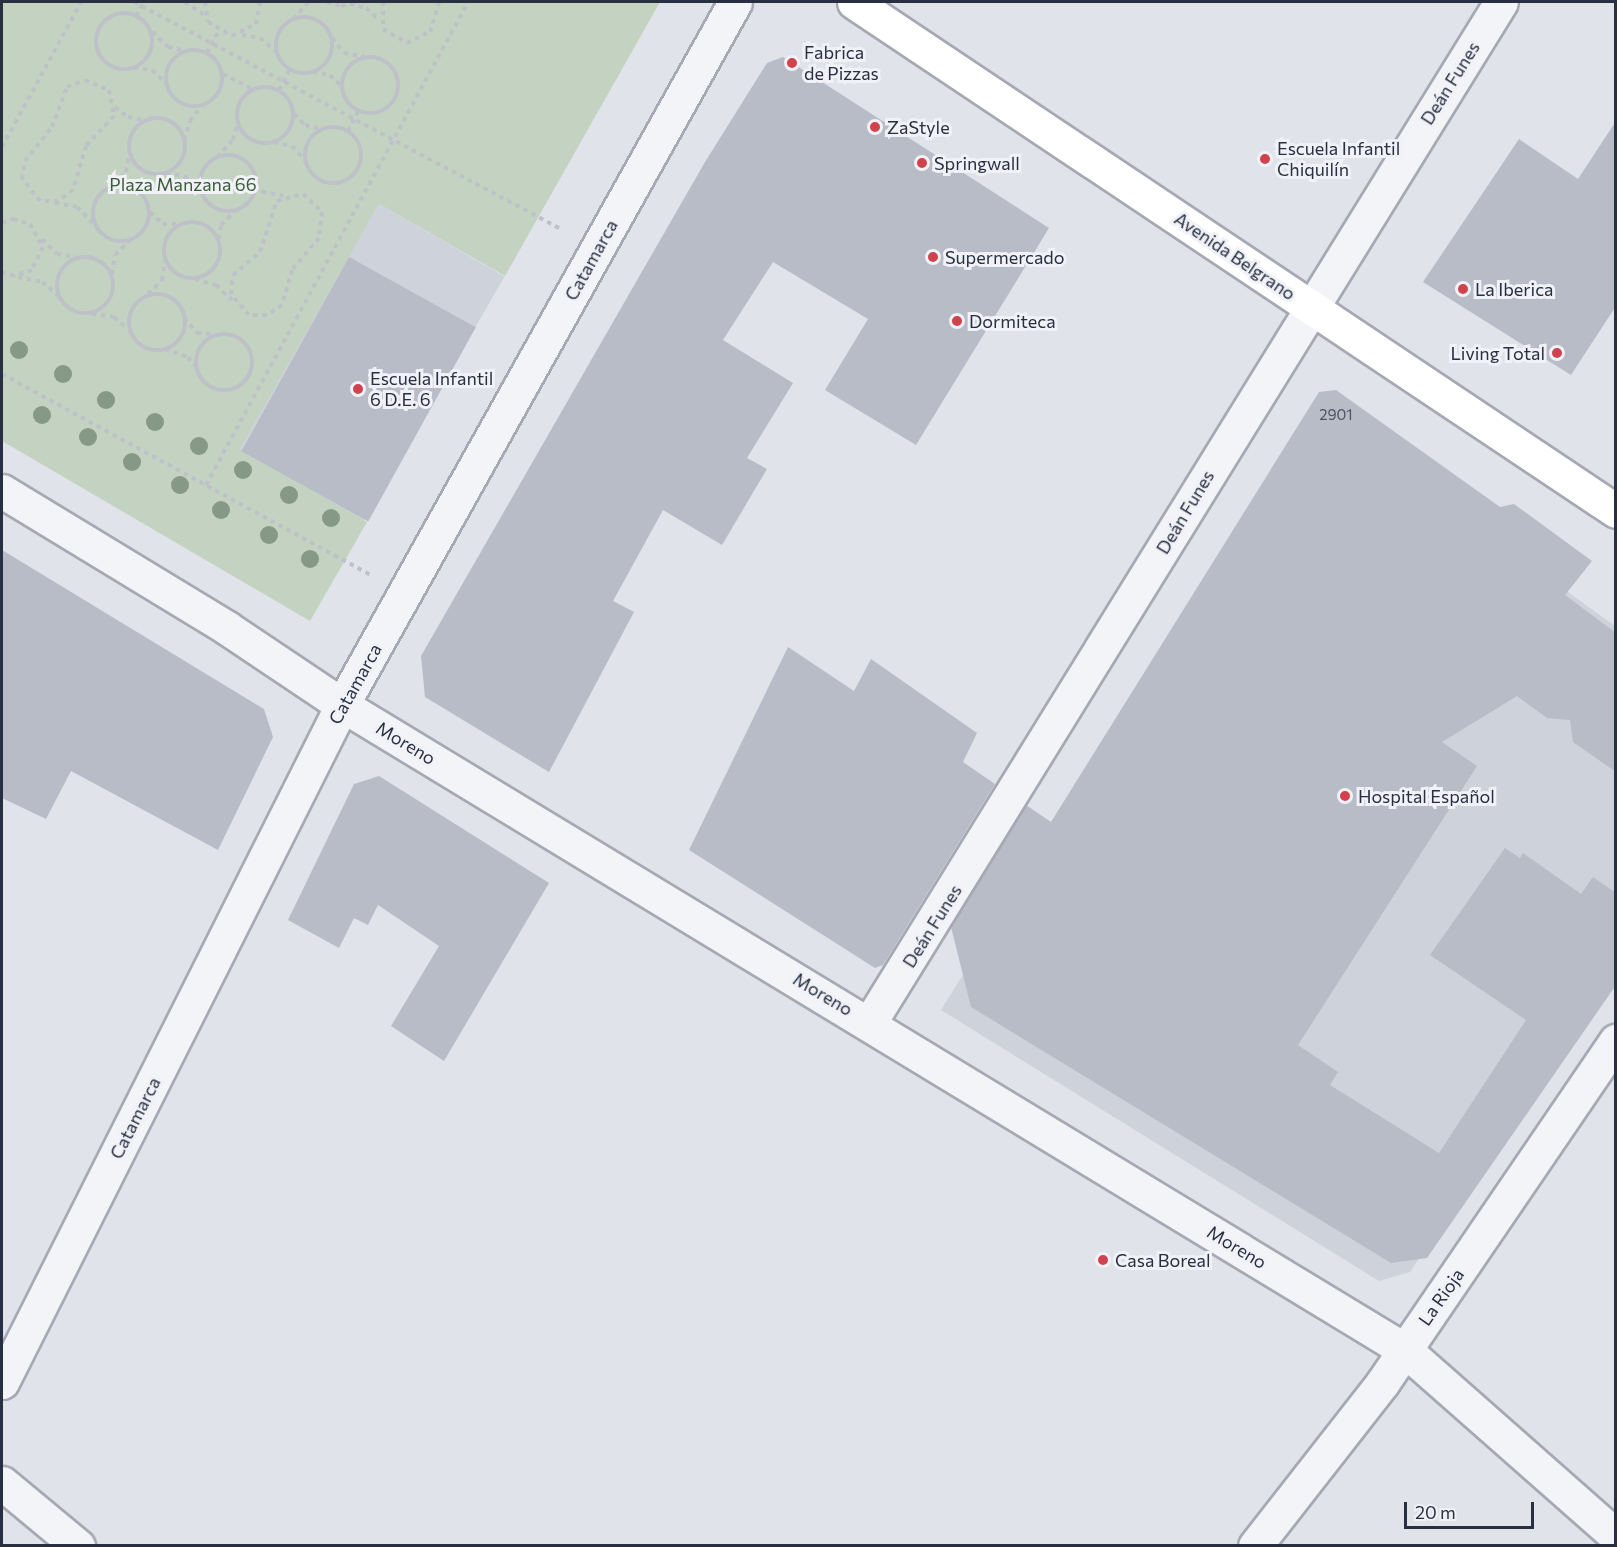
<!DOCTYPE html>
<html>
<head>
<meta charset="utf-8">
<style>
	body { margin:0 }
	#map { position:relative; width:1617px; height:1547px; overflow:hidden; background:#e0e3e9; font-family:Commissioner,sans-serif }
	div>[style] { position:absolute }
	.built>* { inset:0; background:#ced2db; transform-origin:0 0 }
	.green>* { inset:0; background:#c4d3c1 }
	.building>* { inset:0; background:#b7bcc6; transform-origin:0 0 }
	.path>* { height:4px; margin-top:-2px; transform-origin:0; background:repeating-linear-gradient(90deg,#bec1c8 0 4.5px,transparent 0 9px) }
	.path>.ring { margin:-2px; padding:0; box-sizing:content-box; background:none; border:4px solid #bec1c8; border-radius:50% }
	.roads { filter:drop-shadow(2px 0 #a5a9b3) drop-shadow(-2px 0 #a5a9b3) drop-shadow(0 2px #a5a9b3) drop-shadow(0 -2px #a5a9b3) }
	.minor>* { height:33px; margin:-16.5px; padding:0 16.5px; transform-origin:16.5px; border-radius:16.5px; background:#f3f4f8 }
	.major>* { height:33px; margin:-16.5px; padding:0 16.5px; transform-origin:16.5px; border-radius:16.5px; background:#fff }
	.trees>* { width:18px; height:18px; margin:-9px; border-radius:50%; background:#859986 }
	.dots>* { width:16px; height:16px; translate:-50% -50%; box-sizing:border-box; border:3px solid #f0f2f7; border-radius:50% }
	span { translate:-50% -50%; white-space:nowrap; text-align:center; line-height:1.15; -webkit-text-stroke:6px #f0f2f7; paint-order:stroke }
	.number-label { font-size:15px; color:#4c5262 }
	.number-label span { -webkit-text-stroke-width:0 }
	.poi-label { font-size:18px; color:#282f41 }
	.left { translate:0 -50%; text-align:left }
	.right { translate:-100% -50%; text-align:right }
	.street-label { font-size:18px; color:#282f41 }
	.park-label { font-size:18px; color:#3a5d35 }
	.frame { position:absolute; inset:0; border:3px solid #282f41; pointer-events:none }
	.scale { position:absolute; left:1404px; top:1502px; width:130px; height:27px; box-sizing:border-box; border:3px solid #282f41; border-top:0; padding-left:8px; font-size:18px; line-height:21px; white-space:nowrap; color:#282f41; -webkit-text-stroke:4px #f0f2f7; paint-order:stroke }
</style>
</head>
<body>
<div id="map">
	<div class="built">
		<i style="left:379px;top:204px;width:145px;height:283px;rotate:30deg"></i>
		<i style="clip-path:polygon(1310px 420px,1330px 420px,1615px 626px,1615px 966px,1410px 1272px,1379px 1281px,941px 1010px)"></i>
	</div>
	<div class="green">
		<i style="clip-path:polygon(2px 2px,660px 2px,505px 276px,379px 204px,240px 449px,367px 522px,310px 621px,2px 441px)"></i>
	</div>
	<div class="building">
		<i style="clip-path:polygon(783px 57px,1049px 228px,916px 445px,825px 390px,868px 319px,773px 262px,723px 340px,793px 383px,747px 458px,767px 469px,722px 545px,663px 510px,613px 601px,634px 612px,549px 772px,425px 697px,421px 656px,705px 162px,767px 63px)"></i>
		<i style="clip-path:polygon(1616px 121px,1616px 306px,1571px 375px,1423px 282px,1519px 139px,1578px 179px)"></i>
		<i style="left:349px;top:257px;width:145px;height:222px;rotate:29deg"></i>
		<i style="clip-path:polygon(1336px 390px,1500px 507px,1514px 504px,1592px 561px,1565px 595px,1616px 633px,1616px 772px,1573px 742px,1570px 720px,1547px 718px,1517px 696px,1442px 742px,1477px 766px,1298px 1045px,1338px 1072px,1330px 1085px,1439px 1153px,1526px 1020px,1430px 955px,1505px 848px,1520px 858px,1523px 853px,1581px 894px,1593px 877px,1616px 893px,1616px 985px,1427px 1258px,1391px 1263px,971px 1007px,951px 927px,1026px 805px,1051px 822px,1319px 392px)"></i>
		<i style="clip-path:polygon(2px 550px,264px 709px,273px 737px,218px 850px,71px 771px,46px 819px,2px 798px)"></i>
		<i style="clip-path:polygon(788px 647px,854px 691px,871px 659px,977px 733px,963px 762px,995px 784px,883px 965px,875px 968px,689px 850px)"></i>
		<i style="clip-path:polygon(379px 776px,549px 883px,444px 1061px,391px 1026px,439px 946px,378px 905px,368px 925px,354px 918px,339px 948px,288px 920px,354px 784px)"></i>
	</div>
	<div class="path">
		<i style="left:134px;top:2px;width:485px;rotate:28deg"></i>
		<i style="left:185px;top:2px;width:25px;rotate:34deg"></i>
		<i style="left:205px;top:2px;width:20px;rotate:81deg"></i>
		<i style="left:208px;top:22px;width:28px;rotate:30deg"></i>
		<i style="left:232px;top:36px;width:27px;rotate:-27deg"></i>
		<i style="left:256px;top:24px;width:22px;rotate:-80deg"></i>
		<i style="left:327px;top:2px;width:15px;rotate:16deg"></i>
		<i style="left:341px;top:6px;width:15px;rotate:-16deg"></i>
		<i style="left:383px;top:2px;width:27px;rotate:90deg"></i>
		<i style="left:383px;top:29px;width:28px;rotate:30deg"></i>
		<i style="left:407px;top:43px;width:25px;rotate:-26deg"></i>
		<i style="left:430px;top:32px;width:31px;rotate:-73deg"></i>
		<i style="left:350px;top:4px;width:16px;rotate:14deg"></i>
		<i style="left:366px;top:8px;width:18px;rotate:43deg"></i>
		<i class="ring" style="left:96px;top:13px;width:52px;height:52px"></i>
		<i style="left:136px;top:16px;width:16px;rotate:-60deg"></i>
		<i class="ring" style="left:276px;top:17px;width:52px;height:52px"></i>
		<i style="left:293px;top:19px;width:23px;rotate:-47deg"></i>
		<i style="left:152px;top:32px;width:22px;rotate:43deg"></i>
		<i style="left:168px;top:47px;width:18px;rotate:13deg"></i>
		<i style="left:242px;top:35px;width:18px;rotate:9deg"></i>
		<i style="left:260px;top:38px;width:21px;rotate:39deg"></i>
		<i style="left:332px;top:38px;width:19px;rotate:51deg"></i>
		<i style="left:344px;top:53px;width:20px;rotate:11deg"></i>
		<i class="ring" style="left:166px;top:50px;width:52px;height:52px"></i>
		<i style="left:207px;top:53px;width:24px;rotate:-62deg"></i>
		<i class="ring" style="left:342px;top:57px;width:52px;height:52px"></i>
		<i style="left:134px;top:68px;width:18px;rotate:6deg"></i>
		<i style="left:152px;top:70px;width:19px;rotate:43deg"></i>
		<i style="left:313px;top:72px;width:17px;rotate:10deg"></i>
		<i style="left:330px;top:75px;width:17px;rotate:45deg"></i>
		<i style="left:223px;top:74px;width:34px;rotate:27deg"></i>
		<i style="left:85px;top:80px;width:26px;rotate:23deg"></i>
		<i style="left:109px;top:90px;width:26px;rotate:79deg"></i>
		<i style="left:114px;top:116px;width:41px;rotate:133deg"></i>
		<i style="left:86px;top:146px;width:46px;rotate:106.5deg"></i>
		<i style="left:73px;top:190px;width:19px;rotate:144deg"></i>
		<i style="left:58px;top:201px;width:18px;rotate:180deg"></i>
		<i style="left:40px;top:201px;width:28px;rotate:-129deg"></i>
		<i style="left:22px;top:179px;width:18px;rotate:-81deg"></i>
		<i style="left:25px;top:161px;width:43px;rotate:-51.5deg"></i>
		<i style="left:52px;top:127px;width:43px;rotate:-69.4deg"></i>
		<i style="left:67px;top:87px;width:19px;rotate:-21deg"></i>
		<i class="ring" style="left:237px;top:87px;width:52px;height:52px"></i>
		<i style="left:279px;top:90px;width:22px;rotate:-63deg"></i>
		<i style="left:115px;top:107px;width:16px;rotate:38deg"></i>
		<i style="left:128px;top:117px;width:16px;rotate:11deg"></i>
		<i style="left:294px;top:114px;width:16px;rotate:45deg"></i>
		<i style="left:305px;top:125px;width:16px;rotate:14deg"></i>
		<i class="ring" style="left:129px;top:118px;width:52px;height:52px"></i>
		<i class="ring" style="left:305px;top:127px;width:52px;height:52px"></i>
		<i style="left:348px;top:131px;width:22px;rotate:-63deg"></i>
		<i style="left:184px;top:140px;width:20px;rotate:-72deg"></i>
		<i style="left:190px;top:121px;width:21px;rotate:-53deg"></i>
		<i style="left:274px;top:142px;width:18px;rotate:13deg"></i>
		<i style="left:292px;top:146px;width:19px;rotate:47deg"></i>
		<i style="left:2px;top:147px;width:165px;rotate:-61.4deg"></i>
		<i class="ring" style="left:200px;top:155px;width:52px;height:52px"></i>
		<i style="left:217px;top:157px;width:23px;rotate:-47deg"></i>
		<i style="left:233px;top:140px;width:20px;rotate:-75deg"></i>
		<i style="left:166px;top:173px;width:18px;rotate:9deg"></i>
		<i style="left:184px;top:176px;width:21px;rotate:39deg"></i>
		<i style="left:256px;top:183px;width:11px;rotate:56deg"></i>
		<i style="left:262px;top:192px;width:22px;rotate:10deg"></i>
		<i style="left:114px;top:184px;width:17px;rotate:-45deg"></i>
		<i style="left:126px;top:172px;width:17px;rotate:-80deg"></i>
		<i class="ring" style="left:93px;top:185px;width:52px;height:52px"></i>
		<i style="left:303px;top:194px;width:26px;rotate:43deg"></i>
		<i style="left:322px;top:212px;width:26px;rotate:97deg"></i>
		<i style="left:319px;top:238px;width:42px;rotate:130.2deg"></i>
		<i style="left:292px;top:270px;width:36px;rotate:106deg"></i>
		<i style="left:282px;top:305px;width:18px;rotate:146deg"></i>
		<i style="left:267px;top:315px;width:18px;rotate:180deg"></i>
		<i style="left:249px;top:315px;width:28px;rotate:-131deg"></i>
		<i style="left:231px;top:294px;width:19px;rotate:-84deg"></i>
		<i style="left:233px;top:275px;width:35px;rotate:-40deg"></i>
		<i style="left:260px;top:252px;width:54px;rotate:-71.6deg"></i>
		<i style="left:277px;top:201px;width:27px;rotate:-15deg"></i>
		<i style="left:55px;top:203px;width:22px;rotate:10deg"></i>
		<i style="left:77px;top:207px;width:24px;rotate:45deg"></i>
		<i style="left:150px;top:212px;width:18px;rotate:43deg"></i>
		<i style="left:163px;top:224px;width:17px"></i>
		<i class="ring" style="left:164px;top:222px;width:52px;height:52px"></i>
		<i style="left:2px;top:223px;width:12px;rotate:-20deg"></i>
		<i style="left:13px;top:219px;width:18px;rotate:16deg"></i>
		<i style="left:30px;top:224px;width:26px;rotate:61deg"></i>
		<i style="left:43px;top:247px;width:25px;rotate:116deg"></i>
		<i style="left:32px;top:270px;width:19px;rotate:162deg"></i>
		<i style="left:14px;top:276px;width:13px;rotate:-162deg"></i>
		<i style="left:42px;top:239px;width:21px;rotate:45deg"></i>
		<i style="left:57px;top:254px;width:19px;rotate:9deg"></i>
		<i style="left:219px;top:239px;width:14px;rotate:-82deg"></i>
		<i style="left:221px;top:225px;width:20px;rotate:-45deg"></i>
		<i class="ring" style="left:57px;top:257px;width:52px;height:52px"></i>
		<i style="left:112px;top:274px;width:19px;rotate:-81deg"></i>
		<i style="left:115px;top:255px;width:21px;rotate:-45deg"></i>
		<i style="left:18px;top:277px;width:25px;rotate:12deg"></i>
		<i style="left:42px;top:282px;width:22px;rotate:39deg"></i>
		<i style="left:195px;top:279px;width:22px;rotate:16deg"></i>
		<i style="left:216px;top:285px;width:22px;rotate:43deg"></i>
		<i style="left:148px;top:294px;width:20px;rotate:-45deg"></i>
		<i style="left:162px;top:280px;width:20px;rotate:-81deg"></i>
		<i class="ring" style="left:129px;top:294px;width:52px;height:52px"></i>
		<i style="left:92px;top:314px;width:22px;rotate:8deg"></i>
		<i style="left:114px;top:317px;width:18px;rotate:41deg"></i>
		<i style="left:184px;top:318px;width:20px;rotate:49deg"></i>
		<i style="left:197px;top:333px;width:18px;rotate:3deg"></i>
		<i class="ring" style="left:196px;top:334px;width:52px;height:52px"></i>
		<i style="left:165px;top:349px;width:24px;rotate:19deg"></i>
		<i style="left:188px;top:357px;width:11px;rotate:52deg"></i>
		<i style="left:2px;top:374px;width:419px;rotate:28.6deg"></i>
		<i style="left:206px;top:485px;width:549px;rotate:-61.52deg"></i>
	</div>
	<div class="roads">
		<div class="minor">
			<i style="left:2px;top:491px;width:263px;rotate:31.3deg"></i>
			<i style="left:227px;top:628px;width:138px;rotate:33.8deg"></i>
			<i style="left:342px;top:705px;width:1243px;rotate:31.25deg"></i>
			<i style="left:1405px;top:1350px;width:281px;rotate:41.4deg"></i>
			<i style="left:870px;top:1022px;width:1199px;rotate:-58.26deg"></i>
			<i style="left:2px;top:1382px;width:758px;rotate:-63.33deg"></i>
			<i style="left:342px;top:705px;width:805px;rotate:-60.79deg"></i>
			<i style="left:2px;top:1483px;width:99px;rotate:39.7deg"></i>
			<i style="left:1255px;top:1546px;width:208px;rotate:-52deg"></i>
			<i style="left:1383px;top:1382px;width:413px;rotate:-55.7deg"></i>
		</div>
		<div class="major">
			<i style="left:854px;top:2px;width:916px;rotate:33.74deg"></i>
		</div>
	</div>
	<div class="trees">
		<i style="left:19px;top:350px"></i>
		<i style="left:63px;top:374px"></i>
		<i style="left:106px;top:400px"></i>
		<i style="left:42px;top:415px"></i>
		<i style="left:155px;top:422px"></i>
		<i style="left:88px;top:437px"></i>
		<i style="left:199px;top:446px"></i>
		<i style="left:132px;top:462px"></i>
		<i style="left:243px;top:470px"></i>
		<i style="left:180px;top:485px"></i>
		<i style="left:289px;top:495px"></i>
		<i style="left:221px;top:510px"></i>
		<i style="left:331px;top:518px"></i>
		<i style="left:269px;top:535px"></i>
		<i style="left:310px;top:559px"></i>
	</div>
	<div class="dots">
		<i style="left:792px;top:63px;background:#d1424d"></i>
		<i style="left:875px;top:127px;background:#d1424d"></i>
		<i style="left:1265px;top:159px;background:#d1424d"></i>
		<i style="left:922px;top:163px;background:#d1424d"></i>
		<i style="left:933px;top:257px;background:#d1424d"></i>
		<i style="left:1463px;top:289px;background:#d1424d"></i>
		<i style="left:957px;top:321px;background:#d1424d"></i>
		<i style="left:1557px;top:353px;background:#d1424d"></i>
		<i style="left:358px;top:389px;background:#d1424d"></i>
		<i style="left:1345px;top:796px;background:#d1424d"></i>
		<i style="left:1103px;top:1260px;background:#d1424d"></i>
	</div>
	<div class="number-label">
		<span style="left:1336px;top:415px">2901</span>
	</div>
	<div class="poi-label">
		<span class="left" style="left:804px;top:63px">Fabrica<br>de Pizzas</span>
		<span class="left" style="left:887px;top:127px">ZaStyle</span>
		<span class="left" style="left:1277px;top:159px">Escuela Infantil<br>Chiquilín</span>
		<span class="left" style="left:934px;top:163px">Springwall</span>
		<span class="left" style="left:945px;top:257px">Supermercado</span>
		<span class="left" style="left:1475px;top:289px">La Iberica</span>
		<span class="left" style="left:969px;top:321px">Dormiteca</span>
		<span class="right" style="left:1545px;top:353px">Living Total</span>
		<span class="left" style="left:370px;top:389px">Escuela Infantil<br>6 D.E. 6</span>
		<span class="left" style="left:1358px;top:796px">Hospital Español</span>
		<span class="left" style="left:1115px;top:1260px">Casa Boreal</span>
	</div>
	<div class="street-label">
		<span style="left:1450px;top:83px;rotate:-58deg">Deán Funes</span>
		<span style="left:1235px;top:256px;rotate:34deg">Avenida Belgrano</span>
		<span style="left:591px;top:260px;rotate:-61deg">Catamarca</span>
		<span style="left:1185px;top:512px;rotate:-59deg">Deán Funes</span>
		<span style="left:355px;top:684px;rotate:-61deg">Catamarca</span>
		<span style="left:406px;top:743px;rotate:31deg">Moreno</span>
		<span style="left:932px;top:926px;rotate:-58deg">Deán Funes</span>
		<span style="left:823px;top:994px;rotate:31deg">Moreno</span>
		<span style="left:135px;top:1118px;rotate:-63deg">Catamarca</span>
		<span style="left:1237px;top:1247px;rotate:31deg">Moreno</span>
		<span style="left:1441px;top:1297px;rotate:-55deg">La Rioja</span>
	</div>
	<div class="park-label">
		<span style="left:183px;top:184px">Plaza Manzana 66</span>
	</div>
	<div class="frame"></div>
	<div class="scale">20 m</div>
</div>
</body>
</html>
